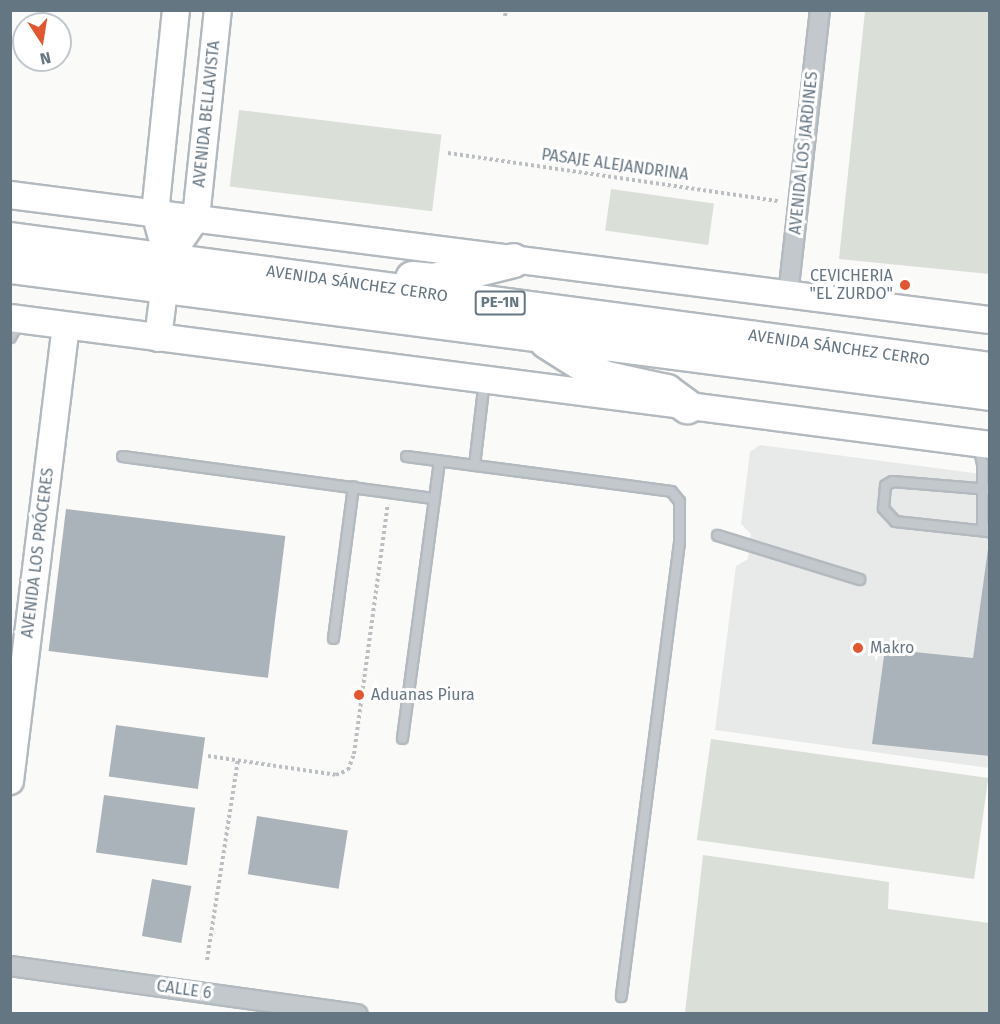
<!DOCTYPE html>
<html>
<head>
<meta charset="utf-8">
<style>
	body { margin:0 }
	#map { position:relative; width:1000px; height:1024px; overflow:hidden; background:#fafaf8; font-family:"Fira Sans",sans-serif }
	div>[style] { position:absolute }
	.built>* { inset:0; background:#e8e9e9 }
	.green>* { inset:0; background:#dadfd7; transform-origin:0 0 }
	.building>* { inset:0; background:#aab3b9; transform-origin:0 0 }
	.path>* { height:4px; margin-top:-2px; transform-origin:0; background:repeating-linear-gradient(90deg,#bbbfc2 0 3px,transparent 0 6px) }
	.roads { filter:drop-shadow(2px 0 #b3babf) drop-shadow(-2px 0 #b3babf) drop-shadow(0 2px #b3babf) drop-shadow(0 -2px #b3babf) }
	.lane>* { height:9px; margin:-4.5px; padding:0 4.5px; transform-origin:4.5px; border-radius:4.5px; background:#c3c8cc }
	.street>* { height:18px; margin:-9px; padding:0 9px; transform-origin:9px; border-radius:9px; background:#c3c8cc }
	.secondary>* { height:26px; margin:-13px; padding:0 13px; transform-origin:13px; border-radius:13px; background:#fff }
	.highway>* { height:33px; margin:-16.5px; padding:0 16.5px; transform-origin:16.5px; border-radius:16.5px; background:#fff }
	.dots>* { width:16px; height:16px; translate:-50% -50%; box-sizing:border-box; border:3px solid #fff; border-radius:50% }
	span { translate:-50% -50%; white-space:nowrap; text-align:center; line-height:1.15; -webkit-text-stroke:6px #fff; paint-order:stroke }
	.shield-label span { padding:2px 4px; background:#fff; border:2px solid; border-radius:4px; -webkit-text-stroke-width:0 }
	.shield-label { font-size:15px; color:#657683; font-weight:700 }
	.street-label { font-size:16px; color:#657683 }
	.poi-label { font-size:16px; color:#657683 }
	.right { translate:-100% -50%; text-align:right }
	.left { translate:0 -50%; text-align:left }
	.frame { position:absolute; inset:0; border:12px solid #657683; pointer-events:none }
	.north { position:absolute; left:12px; top:12px; width:60px; height:60px; box-sizing:border-box; background:#fff; border:2px solid #c1c8cd; border-radius:50%; rotate:168deg; font-size:16px; font-weight:700; line-height:24px; text-align:center; color:#657683 }
	.north::after { content:''; display:block; margin:auto; width:21px; height:27px; background:#e4572e; clip-path:polygon(50% 0,100% 100%,50% 72%,0 100%) }
</style>
</head>
<body>
<div id="map">
	<div class="built">
		<i style="clip-path:polygon(760px 445px,989px 475px,989px 768px,715px 730px,736px 566px,748px 559px,751px 534px,741px 524px,750px 452px)"></i>
	</div>
	<div class="green">
		<i style="clip-path:polygon(865px 11px,989px 11px,989px 274px,839px 259px)"></i>
		<i style="left:239px;top:110px;width:204px;height:77px;rotate:7deg"></i>
		<i style="left:611px;top:189px;width:104px;height:42px;rotate:8deg"></i>
		<i style="left:711px;top:739px;width:280px;height:102px;rotate:8deg"></i>
		<i style="clip-path:polygon(703px 855px,889px 882px,888px 909px,989px 923px,989px 1013px,685px 1013px)"></i>
	</div>
	<div class="building">
		<i style="left:66px;top:509px;width:221px;height:143px;rotate:7deg"></i>
		<i style="clip-path:polygon(988px 549px,990px 756px,872px 744px,885px 649px,973px 658px)"></i>
		<i style="left:116px;top:725px;width:90px;height:52px;rotate:8deg"></i>
		<i style="left:104px;top:795px;width:92px;height:58px;rotate:8deg"></i>
		<i style="left:257px;top:816px;width:92px;height:59px;rotate:9deg"></i>
		<i style="left:152px;top:879px;width:40px;height:58px;rotate:10deg"></i>
	</div>
	<div class="path">
		<i style="left:505px;top:16px;width:6px;rotate:-81deg"></i>
		<i style="left:448px;top:153px;width:334px;rotate:8.3deg"></i>
		<i style="left:208px;top:756px;width:129px;rotate:8.4deg"></i>
		<i style="left:336px;top:775px;width:13px;rotate:-23deg"></i>
		<i style="left:348px;top:770px;width:17px;rotate:-69deg"></i>
		<i style="left:354px;top:754px;width:252px;rotate:-82.3deg"></i>
		<i style="left:207px;top:960px;width:202px;rotate:-81.2deg"></i>
	</div>
	<div class="roads">
		<div class="lane">
			<i style="left:10px;top:337px;width:17px;rotate:-62deg"></i>
			<i style="left:978px;top:446px;width:18px;rotate:77deg"></i>
			<i style="left:982px;top:464px;width:61px;rotate:90deg"></i>
			<i style="left:982px;top:525px;width:11px;rotate:41deg"></i>
			<i style="left:122px;top:456px;width:315px;rotate:7.7deg"></i>
			<i style="left:406px;top:456px;width:267px;rotate:7.5deg"></i>
			<i style="left:671px;top:491px;width:13px;rotate:51deg"></i>
			<i style="left:679px;top:501px;width:41px;rotate:90deg"></i>
			<i style="left:679px;top:542px;width:458px;rotate:97.3deg"></i>
			<i style="left:474px;top:465px;width:86px;rotate:-83.3deg"></i>
			<i style="left:987px;top:531px;width:93px;rotate:-173.8deg"></i>
			<i style="left:895px;top:521px;width:18px;rotate:-133deg"></i>
			<i style="left:883px;top:508px;width:23px;rotate:-85deg"></i>
			<i style="left:885px;top:485px;width:8px;rotate:-30deg"></i>
			<i style="left:892px;top:481px;width:98px;rotate:4.7deg"></i>
			<i style="left:717px;top:535px;width:149px;rotate:17.2deg"></i>
			<i style="left:333px;top:638px;width:153px;rotate:-82.5deg"></i>
			<i style="left:402px;top:738px;width:280px;rotate:-82.4deg"></i>
		</div>
		<div class="street">
			<i style="left:788px;top:295px;width:287px;rotate:-83.6deg"></i>
			<i style="left:10px;top:966px;width:351px;rotate:7.9deg"></i>
		</div>
		<div class="secondary">
			<i style="left:10px;top:195px;width:988px;rotate:7.27deg"></i>
			<i style="left:168px;top:259px;width:50px;rotate:-55.7deg"></i>
			<i style="left:196px;top:218px;width:209px;rotate:-84deg"></i>
			<i style="left:10px;top:318px;width:988px;rotate:7.38deg"></i>
			<i style="left:158px;top:338px;width:80px;rotate:-82.8deg"></i>
			<i style="left:168px;top:259px;width:48px;rotate:-105.8deg"></i>
			<i style="left:155px;top:213px;width:204px;rotate:-84.1deg"></i>
			<i style="left:10px;top:781px;width:458px;rotate:-83deg"></i>
		</div>
		<div class="highway">
			<i style="left:10px;top:239px;width:989px;rotate:7.56deg"></i>
			<i style="left:10px;top:266px;width:988px;rotate:7.38deg"></i>
			<i style="left:412px;top:278px;width:21px;rotate:5deg"></i>
			<i style="left:433px;top:280px;width:82px;rotate:-14deg"></i>
			<i style="left:546px;top:341px;width:67px;rotate:32.3deg"></i>
			<i style="left:603px;top:377px;width:65px;rotate:12.5deg"></i>
			<i style="left:666px;top:391px;width:26px;rotate:36deg"></i>
		</div>
	</div>
	<div class="dots">
		<i style="left:905px;top:285px;background:#e4572e"></i>
		<i style="left:858px;top:648px;background:#e4572e"></i>
		<i style="left:359px;top:695px;background:#e4572e"></i>
	</div>
	<div class="shield-label">
		<span style="left:500px;top:303px">PE-1N</span>
	</div>
	<div class="street-label">
		<span style="left:207px;top:114px;rotate:-84deg">AVENIDA BELLAVISTA</span>
		<span style="left:804px;top:153px;rotate:-84deg">AVENIDA LOS JARDINES</span>
		<span style="left:615px;top:165px;rotate:8deg">PASAJE ALEJANDRINA</span>
		<span style="left:357px;top:284px;rotate:8deg">AVENIDA SÁNCHEZ CERRO</span>
		<span style="left:839px;top:348px;rotate:8deg">AVENIDA SÁNCHEZ CERRO</span>
		<span style="left:38px;top:553px;rotate:-83deg">AVENIDA LOS PRÓCERES</span>
		<span style="left:184px;top:990px;rotate:8deg">CALLE 6</span>
	</div>
	<div class="poi-label">
		<span class="right" style="left:893px;top:285px">CEVICHERIA<br>"EL ZURDO"</span>
		<span class="left" style="left:870px;top:648px">Makro</span>
		<span class="left" style="left:371px;top:695px">Aduanas Piura</span>
	</div>
	<div class="frame"></div>
	<div class="north">N</div>
</div>
</body>
</html>
